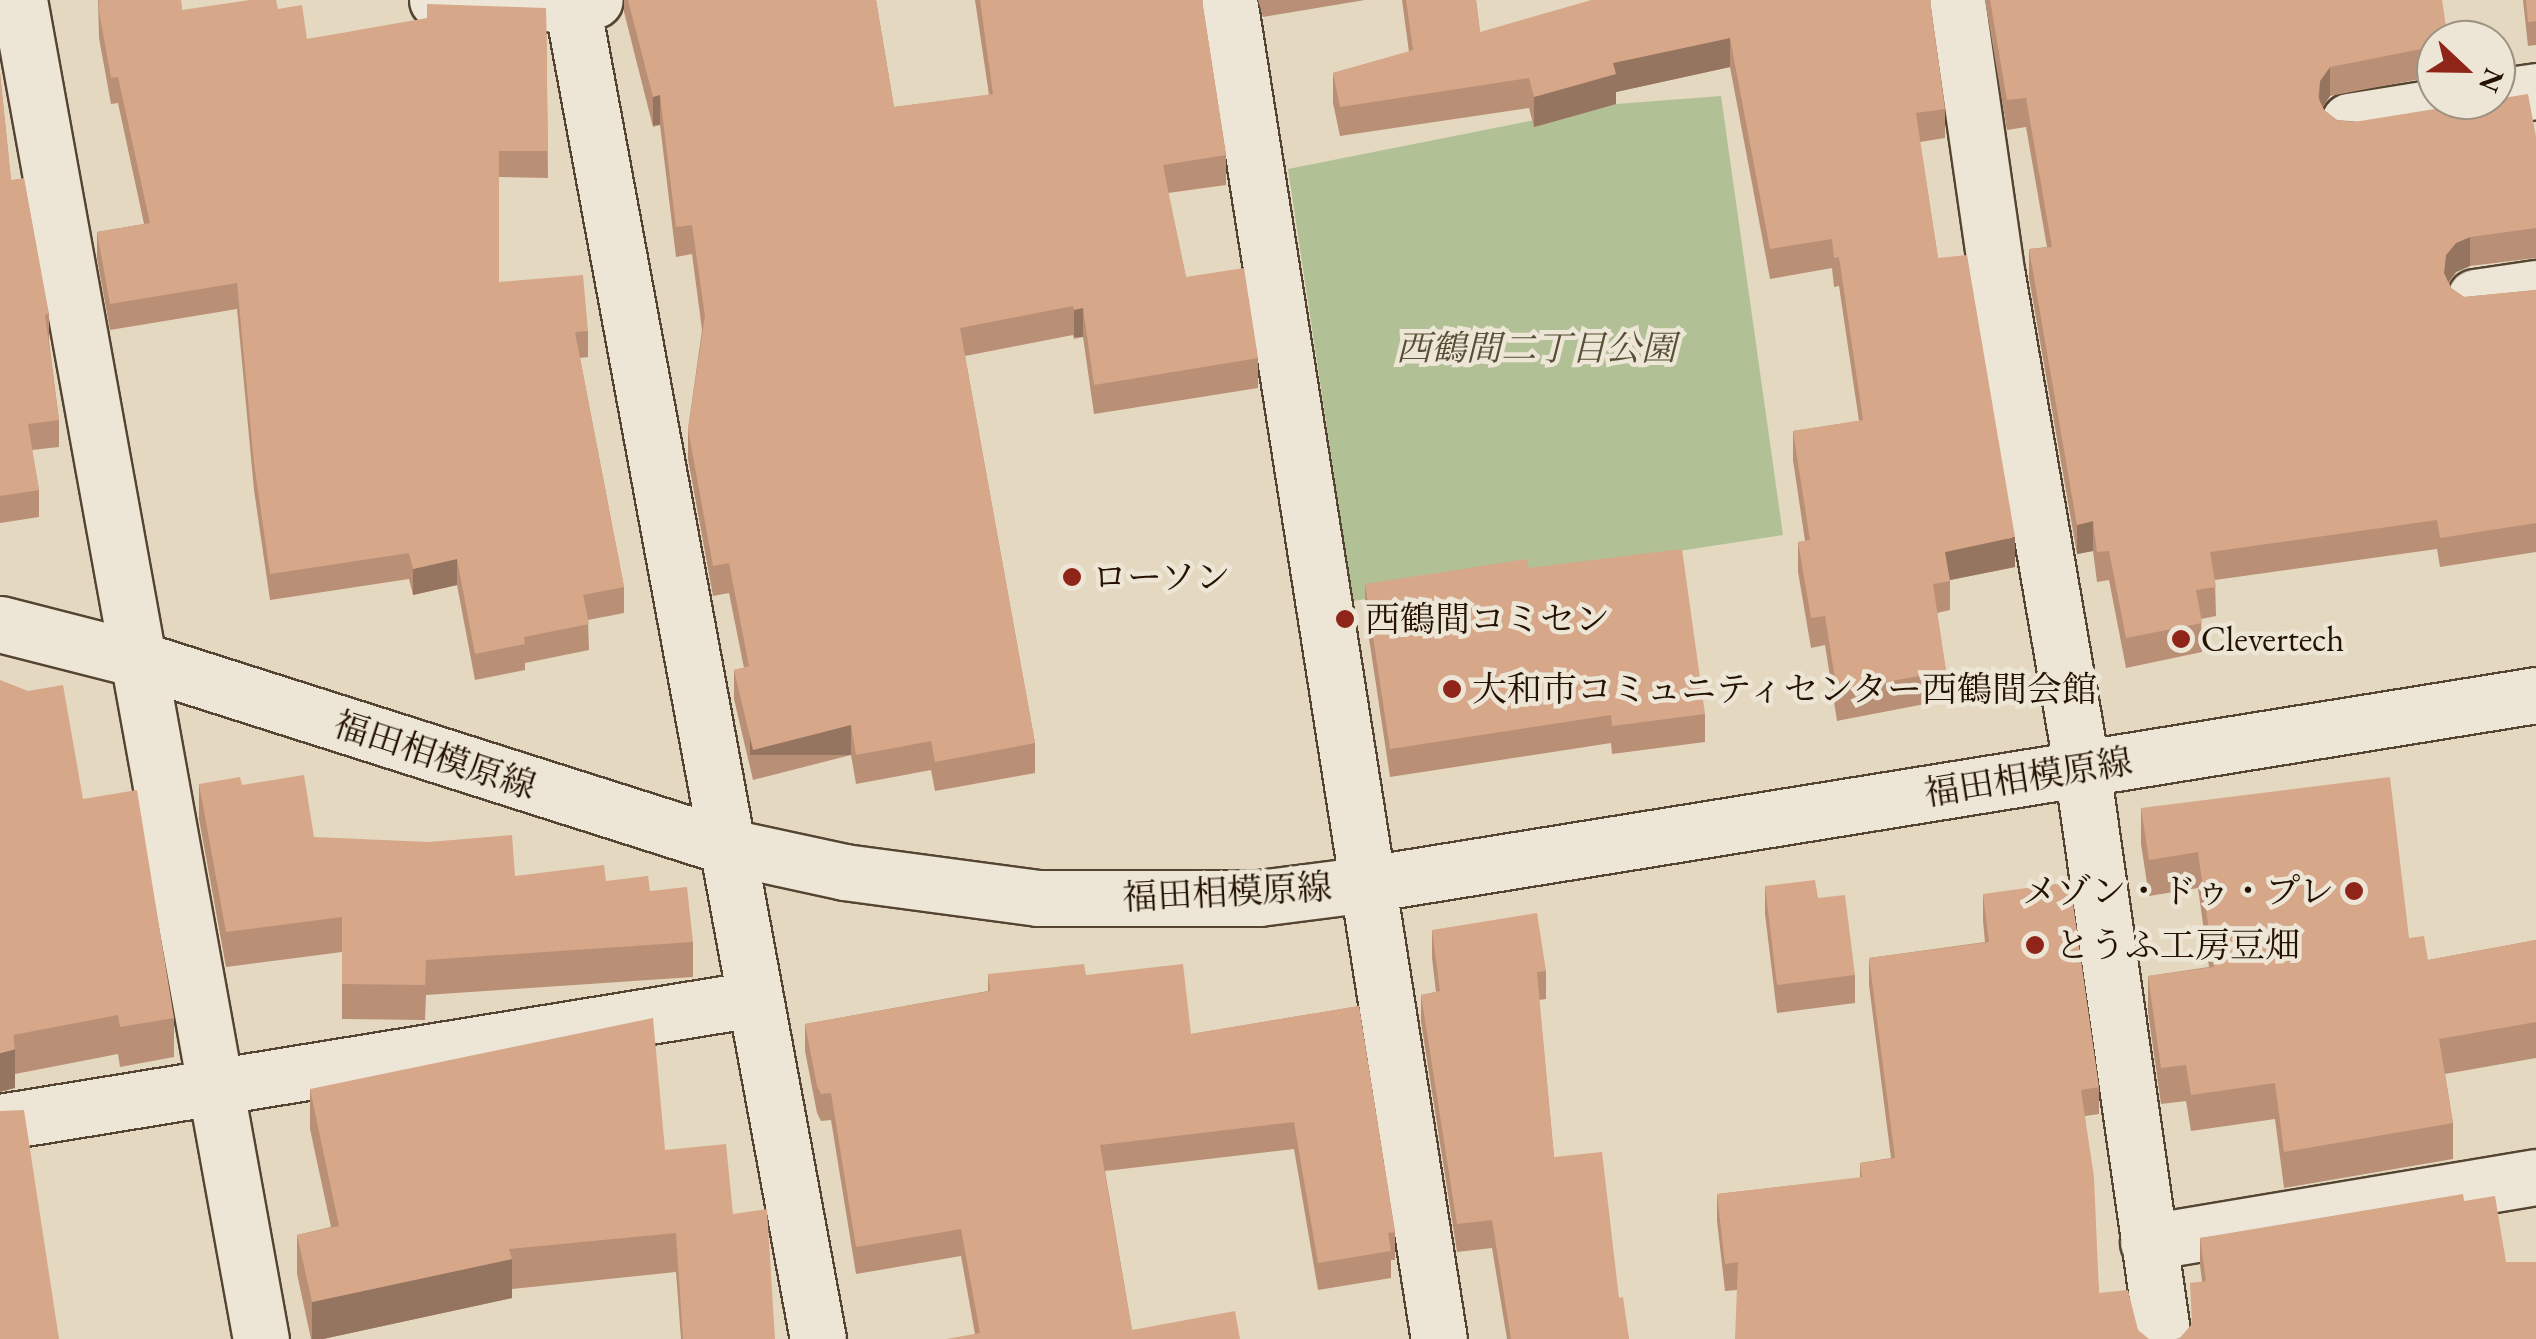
<!DOCTYPE html>
<html>
<head>
<meta charset="utf-8">
<style>
	body { margin:0 }
	#map { position:relative; width:2536px; height:1339px; overflow:hidden; background:#e4d9c0; font-family:"EB Garamond","Noto Serif JP",serif }
	div>[style] { position:absolute }
	.green>* { inset:0; background:#b1c095 }
	.roads { filter:drop-shadow(2px 0 #554431) drop-shadow(-2px 0 #554431) drop-shadow(0 2px #554431) drop-shadow(0 -2px #554431) }
	.street>* { height:55px; margin:-27.5px; padding:0 27.5px; transform-origin:27.5px; border-radius:27.5px; background:#ede6d6 }
	.secondary>* { height:55px; margin:-27.5px; padding:0 27.5px; transform-origin:27.5px; border-radius:27.5px; background:#ede6d6 }
	.wall>* { inset:0; background:#b99076 }
	.shaded-wall>* { inset:0; background:#967560; transform-origin:0 0 }
	.building>* { inset:0; background:#d7a789 }
	.dots>* { width:28px; height:28px; translate:-50% -50%; box-sizing:border-box; border:5px solid #ede6d6; border-radius:50% }
	span { translate:-50% -50%; white-space:nowrap; text-align:center; line-height:1.15; -webkit-text-stroke:9px #ede6d6; paint-order:stroke }
	.park-label { font-size:35px; color:#564f35; font-style:italic }
	.poi-label { font-size:35px; color:#251201 }
	.left { translate:0 -50%; text-align:left }
	.right { translate:-100% -50%; text-align:right }
	.street-label { font-size:35px; color:#251201 }
	.north { position:absolute; left:2416px; top:20px; width:100px; height:100px; box-sizing:border-box; background:#ede6d6; border:2px solid #9d9181; border-radius:50%; rotate:112deg; font-size:28px; font-weight:700; line-height:40px; text-align:center; color:#251201 }
	.north::after { content:''; display:block; margin:auto; width:35px; height:45px; background:#8f2418; clip-path:polygon(50% 0,100% 100%,50% 72%,0 100%) }
</style>
</head>
<body>
<div id="map">
	<div class="green">
		<i style="clip-path:polygon(1721px 96px,1783px 535px,1353px 601px,1288px 169px,1616px 104px)"></i>
	</div>
	<div class="roads">
		<div class="street">
			<i style="left:19px;top:0;width:1361px;rotate:79.76deg"></i>
			<i style="left:437px;top:0;width:135px;rotate:1.7deg"></i>
			<i style="left:572px;top:4px;width:23px;rotate:-10deg"></i>
			<i style="left:1229px;top:0;width:1355px;rotate:81.09deg"></i>
			<i style="left:1957px;top:0;width:279px;rotate:81.8deg"></i>
			<i style="left:1997px;top:276px;width:500px;rotate:80.22deg"></i>
			<i style="left:2082px;top:769px;width:576px;rotate:81.91deg"></i>
			<i style="left:572px;top:4px;width:1357px;rotate:79.56deg"></i>
			<i style="left:2496px;top:97px;width:40px;rotate:-8.5deg"></i>
			<i style="left:2349px;top:121px;width:133px;rotate:-9.1deg"></i>
			<i style="left:2475px;top:297px;width:62px;rotate:-8.4deg"></i>
			<i style="left:0;top:1122px;width:764px;rotate:-9.27deg"></i>
			<i style="left:2148px;top:1242px;width:393px;rotate:-9.5deg"></i>
		</div>
		<div class="secondary">
			<i style="left:0;top:624px;width:141px;rotate:14.3deg"></i>
			<i style="left:137px;top:659px;width:617px;rotate:17.64deg"></i>
			<i style="left:725px;top:846px;width:122px;rotate:12.3deg"></i>
			<i style="left:844px;top:872px;width:196px;rotate:7.6deg"></i>
			<i style="left:1038px;top:898px;width:221px"></i>
			<i style="left:1259px;top:898px;width:110px;rotate:-7.3deg"></i>
			<i style="left:1368px;top:884px;width:1183px;rotate:-9.19deg"></i>
		</div>
	</div>
	<div class="wall">
		<i style="clip-path:polygon(98px 0,181px 0,182px 10px,278px 9px,307px 39px,546px 8px,548px 178px,499px 177px,499px 282px,588px 331px,588px 357px,580px 358px,624px 587px,624px 613px,588px 620px,589px 650px,525px 663px,525px 670px,475px 680px,457px 585px,413px 595px,409px 579px,270px 600px,254px 490px,237px 309px,110px 330px,97px 258px,97px 232px,144px 224px,118px 103px,111px 104px,99px 38px)"></i>
		<i style="clip-path:polygon(624px 0,876px 0,894px 107px,989px 95px,975px 0,1202px 0,1226px 155px,1226px 185px,1168px 193px,1186px 277px,1258px 358px,1258px 388px,1094px 414px,1083px 337px,1074px 339px,1073px 335px,965px 356px,1035px 743px,1035px 773px,935px 791px,931px 770px,856px 784px,851px 755px,753px 780px,734px 699px,734px 670px,744px 668px,729px 593px,713px 596px,688px 459px,688px 429px,702px 330px,692px 254px,676px 257px,660px 125px,653px 127px,624px 12px)"></i>
		<i style="clip-path:polygon(1258px 0,1365px 0,1263px 17px)"></i>
		<i style="clip-path:polygon(1402px 0,1476px 0,1480px 32px,1930px 0,1945px 109px,1945px 138px,1920px 142px,1938px 258px,2015px 567px,1950px 580px,1950px 610px,1937px 613px,1946px 671px,1946px 700px,1837px 721px,1825px 645px,1811px 648px,1798px 572px,1798px 542px,1805px 541px,1793px 460px,1793px 431px,1859px 421px,1839px 286px,1834px 287px,1832px 268px,1770px 279px,1730px 67px,1616px 92px,1616px 104px,1534px 127px,1529px 108px,1340px 136px,1333px 103px,1333px 73px,1409px 52px)"></i>
		<i style="clip-path:polygon(1985px 0,2442px 0,2436px 40px,2436px 76px,2330px 96px,2323px 107px,2324px 110px,2337px 120px,2536px 137px,2536px 258px,2470px 266px,2456px 272px,2449px 282px,2451px 288px,2464px 297px,2536px 290px,2536px 552px,2440px 567px,2437px 549px,2215px 580px,2216px 616px,2201px 619px,2202px 652px,2126px 668px,2109px 580px,2097px 582px,2093px 551px,2077px 554px,2029px 278px,2029px 249px,2047px 247px,2026px 127px,2007px 130px)"></i>
		<i style="clip-path:polygon(2523px 0,2536px 0,2536px 45px,2528px 46px)"></i>
		<i style="clip-path:polygon(0 73px,11px 180px,49px 314px,49px 341px,59px 420px,59px 447px,32px 450px,39px 490px,39px 517px,0 523px)"></i>
		<i style="clip-path:polygon(1529px 568px,1705px 714px,1705px 742px,1612px 754px,1611px 743px,1390px 777px,1365px 612px,1365px 584px)"></i>
		<i style="clip-path:polygon(0 680px,83px 799px,174px 1018px,174px 1057px,120px 1067px,118px 1054px,15px 1074px,15px 1088px)"></i>
		<i style="clip-path:polygon(199px 784px,242px 785px,314px 837px,515px 876px,606px 881px,650px 891px,693px 942px,693px 977px,426px 995px,425px 1020px,342px 1019px,342px 952px,226px 967px,199px 819px)"></i>
		<i style="clip-path:polygon(2141px 808px,2409px 938px,2428px 960px,2536px 940px,2536px 1058px,2445px 1074px,2453px 1123px,2453px 1159px,2284px 1188px,2275px 1119px,2191px 1131px,2186px 1101px,2161px 1104px,2148px 1012px,2148px 976px,2209px 967px,2198px 888px,2149px 896px,2141px 844px)"></i>
		<i style="clip-path:polygon(1765px 886px,1818px 898px,1855px 975px,1855px 1003px,1777px 1013px,1765px 914px)"></i>
		<i style="clip-path:polygon(1983px 894px,2099px 1087px,2099px 1114px,2085px 1116px,2099px 1293px,2138px 1330px,1737px 1290px,1725px 1291px,1717px 1221px,1717px 1194px,1860px 1178px,1860px 1163px,1891px 1158px,1869px 985px,1869px 958px,1985px 942px,1983px 921px)"></i>
		<i style="clip-path:polygon(1432px 930px,1546px 971px,1546px 999px,1539px 1000px,1554px 1157px,1619px 1298px,1629px 1339px,1507px 1339px,1492px 1248px,1457px 1252px,1421px 1022px,1421px 995px,1436px 992px,1432px 958px)"></i>
		<i style="clip-path:polygon(988px 974px,1086px 975px,1191px 1034px,1359px 1006px,1395px 1232px,1395px 1260px,1391px 1260px,1391px 1278px,1318px 1290px,1294px 1149px,1105px 1171px,1132px 1330px,1240px 1339px,975px 1334px,961px 1256px,856px 1274px,831px 1120px,821px 1121px,817px 1113px,805px 1051px,805px 1024px,988px 991px)"></i>
		<i style="clip-path:polygon(310px 1089px,665px 1150px,733px 1214px,775px 1339px,681px 1339px,676px 1272px,512px 1289px,512px 1298px,323px 1339px,311px 1339px,297px 1274px,297px 1235px,331px 1227px,310px 1129px)"></i>
		<i style="clip-path:polygon(2464px 1201px,2506px 1262px,2181px 1337px,2191px 1325px,2202px 1281px,2200px 1265px,2200px 1238px)"></i>
	</div>
	<div class="shaded-wall">
		<i style="clip-path:polygon(1730px 38px,1730px 67px,1616px 92px,1616px 104px,1534px 127px,1534px 97px,1613px 63px)"></i>
		<i style="clip-path:polygon(2330px 67px,2330px 96px,2320px 111px,2318px 127px,2320px 81px)"></i>
		<i style="left:660px;top:95px;width:30px;height:7px;rotate:90deg"></i>
		<i style="clip-path:polygon(2470px 237px,2470px 266px,2456px 272px,2446px 285px,2444px 273px,2446px 255px,2456px 243px)"></i>
		<i style="left:1083px;top:308px;width:29px;height:9px;rotate:90deg"></i>
		<i style="clip-path:polygon(2093px 521px,2093px 551px,2077px 554px,2077px 525px)"></i>
		<i style="clip-path:polygon(2015px 537px,2015px 567px,1945px 581px,1945px 552px)"></i>
		<i style="clip-path:polygon(457px 559px,457px 585px,413px 595px,413px 569px)"></i>
		<i style="left:851px;top:725px;width:30px;height:101px;rotate:90deg"></i>
		<i style="clip-path:polygon(15px 1049px,15px 1088px,0 1092px,0 1053px)"></i>
		<i style="clip-path:polygon(512px 1259px,512px 1298px,323px 1339px,312px 1339px,312px 1302px)"></i>
	</div>
	<div class="building">
		<i style="clip-path:polygon(99px 0,181px 0,182px 10px,250px 0,276px 0,278px 9px,302px 5px,307px 39px,427px 18px,427px 4px,546px 8px,548px 151px,499px 151px,499px 282px,583px 275px,588px 331px,575px 332px,624px 587px,583px 595px,589px 624px,524px 637px,525px 644px,475px 654px,457px 559px,413px 569px,409px 553px,270px 574px,254px 463px,237px 283px,110px 304px,97px 232px,150px 223px,118px 77px,111px 78px,99px 11px)"></i>
		<i style="clip-path:polygon(628px 0,876px 0,894px 107px,993px 94px,980px 0,1202px 0,1226px 155px,1163px 165px,1186px 277px,1244px 268px,1258px 358px,1094px 385px,1083px 308px,1074px 310px,1073px 306px,960px 328px,1035px 743px,935px 762px,931px 741px,856px 755px,851px 725px,753px 750px,734px 670px,749px 666px,729px 563px,713px 566px,688px 429px,705px 316px,692px 225px,676px 227px,660px 95px,653px 97px)"></i>
		<i style="clip-path:polygon(1406px 0,1476px 0,1480px 32px,1591px 0,1930px 0,1945px 109px,1916px 113px,1938px 258px,1967px 255px,2015px 537px,1945px 552px,1950px 581px,1933px 584px,1946px 671px,1837px 691px,1825px 616px,1811px 618px,1798px 542px,1810px 540px,1793px 431px,1863px 420px,1839px 257px,1834px 258px,1832px 239px,1770px 249px,1730px 38px,1613px 63px,1616px 74px,1534px 97px,1529px 78px,1340px 107px,1333px 73px,1413px 50px)"></i>
		<i style="clip-path:polygon(1990px 0,2442px 0,2448px 40px,2436px 40px,2436px 46px,2330px 67px,2320px 81px,2318px 97px,2324px 110px,2337px 120px,2354px 122px,2528px 94px,2536px 137px,2536px 228px,2470px 237px,2456px 243px,2446px 255px,2444px 273px,2451px 288px,2464px 297px,2536px 290px,2536px 523px,2440px 538px,2437px 520px,2210px 552px,2216px 587px,2196px 590px,2202px 623px,2126px 638px,2109px 551px,2097px 552px,2093px 521px,2077px 525px,2029px 249px,2052px 247px,2026px 98px,2007px 100px)"></i>
		<i style="clip-path:polygon(2526px 0,2536px 0,2536px 21px,2528px 22px)"></i>
		<i style="clip-path:polygon(0 73px,11px 180px,24px 178px,49px 314px,45px 315px,59px 420px,28px 424px,39px 490px,0 496px)"></i>
		<i style="clip-path:polygon(1682px 549px,1705px 714px,1612px 726px,1611px 715px,1390px 749px,1365px 584px,1527px 559px,1529px 568px)"></i>
		<i style="clip-path:polygon(0 680px,28px 691px,63px 685px,83px 799px,137px 790px,174px 1018px,120px 1027px,118px 1015px,13px 1035px,15px 1049px,0 1053px)"></i>
		<i style="clip-path:polygon(304px 775px,314px 837px,429px 842px,512px 835px,515px 876px,604px 865px,606px 881px,648px 876px,650px 891px,687px 887px,693px 942px,426px 960px,425px 985px,342px 984px,342px 917px,226px 932px,199px 784px,240px 777px,242px 785px)"></i>
		<i style="clip-path:polygon(2390px 777px,2409px 938px,2424px 936px,2428px 960px,2536px 940px,2536px 1022px,2439px 1039px,2453px 1123px,2284px 1152px,2275px 1083px,2191px 1095px,2186px 1065px,2161px 1068px,2148px 976px,2214px 967px,2198px 852px,2149px 860px,2141px 808px)"></i>
		<i style="clip-path:polygon(1815px 880px,1818px 898px,1845px 895px,1855px 975px,1777px 985px,1765px 886px)"></i>
		<i style="clip-path:polygon(2070px 882px,2099px 1087px,2081px 1090px,2094px 1177px,2099px 1293px,2128px 1290px,2138px 1330px,2149px 1339px,1735px 1339px,1738px 1262px,1725px 1264px,1717px 1194px,1862px 1177px,1860px 1163px,1895px 1158px,1869px 958px,1989px 942px,1983px 894px)"></i>
		<i style="clip-path:polygon(1537px 913px,1546px 971px,1537px 972px,1554px 1157px,1602px 1152px,1619px 1298px,1623px 1297px,1629px 1339px,1511px 1339px,1492px 1220px,1457px 1224px,1421px 995px,1440px 991px,1432px 930px)"></i>
		<i style="clip-path:polygon(1084px 964px,1086px 975px,1183px 964px,1191px 1034px,1359px 1006px,1395px 1232px,1388px 1233px,1391px 1251px,1318px 1263px,1294px 1122px,1100px 1145px,1132px 1330px,1235px 1311px,1240px 1339px,946px 1339px,980px 1333px,961px 1229px,856px 1247px,831px 1093px,821px 1094px,817px 1086px,805px 1024px,990px 991px,988px 974px)"></i>
		<i style="clip-path:polygon(653px 1018px,665px 1150px,726px 1144px,733px 1214px,767px 1209px,775px 1339px,683px 1339px,676px 1233px,509px 1249px,512px 1259px,312px 1302px,297px 1235px,339px 1226px,310px 1089px)"></i>
		<i style="clip-path:polygon(24px 1110px,59px 1339px,0 1339px,0 1111px)"></i>
		<i style="clip-path:polygon(2463px 1194px,2464px 1201px,2495px 1196px,2506px 1262px,2536px 1262px,2536px 1339px,2176px 1339px,2181px 1337px,2192px 1324px,2190px 1283px,2206px 1281px,2200px 1238px)"></i>
	</div>
	<div class="dots">
		<i style="left:1072px;top:577px;background:#8f2418"></i>
		<i style="left:1345px;top:619px;background:#8f2418"></i>
		<i style="left:2181px;top:639px;background:#8f2418"></i>
		<i style="left:1452px;top:689px;background:#8f2418"></i>
		<i style="left:2354px;top:891px;background:#8f2418"></i>
		<i style="left:2035px;top:945px;background:#8f2418"></i>
	</div>
	<div class="park-label">
		<span style="left:1536px;top:348px">西鶴間二丁目公園</span>
	</div>
	<div class="poi-label">
		<span class="left" style="left:1092px;top:577px">ローソン</span>
		<span class="left" style="left:1365px;top:619px">西鶴間コミセン</span>
		<span class="left" style="left:2201px;top:639px">Clevertech</span>
		<span class="left" style="left:1472px;top:689px">大和市コミュニティセンター西鶴間会館</span>
		<span class="right" style="left:2334px;top:891px">メゾン・ドゥ・プレ</span>
		<span class="left" style="left:2055px;top:945px">とうふ工房豆畑</span>
	</div>
	<div class="street-label">
		<span style="left:435px;top:755px;rotate:18deg">福田相模原線</span>
		<span style="left:2028px;top:777px;rotate:-9deg">福田相模原線</span>
		<span style="left:1227px;top:892px;rotate:-3deg">福田相模原線</span>
	</div>
	<div class="north">N</div>
</div>
</body>
</html>
